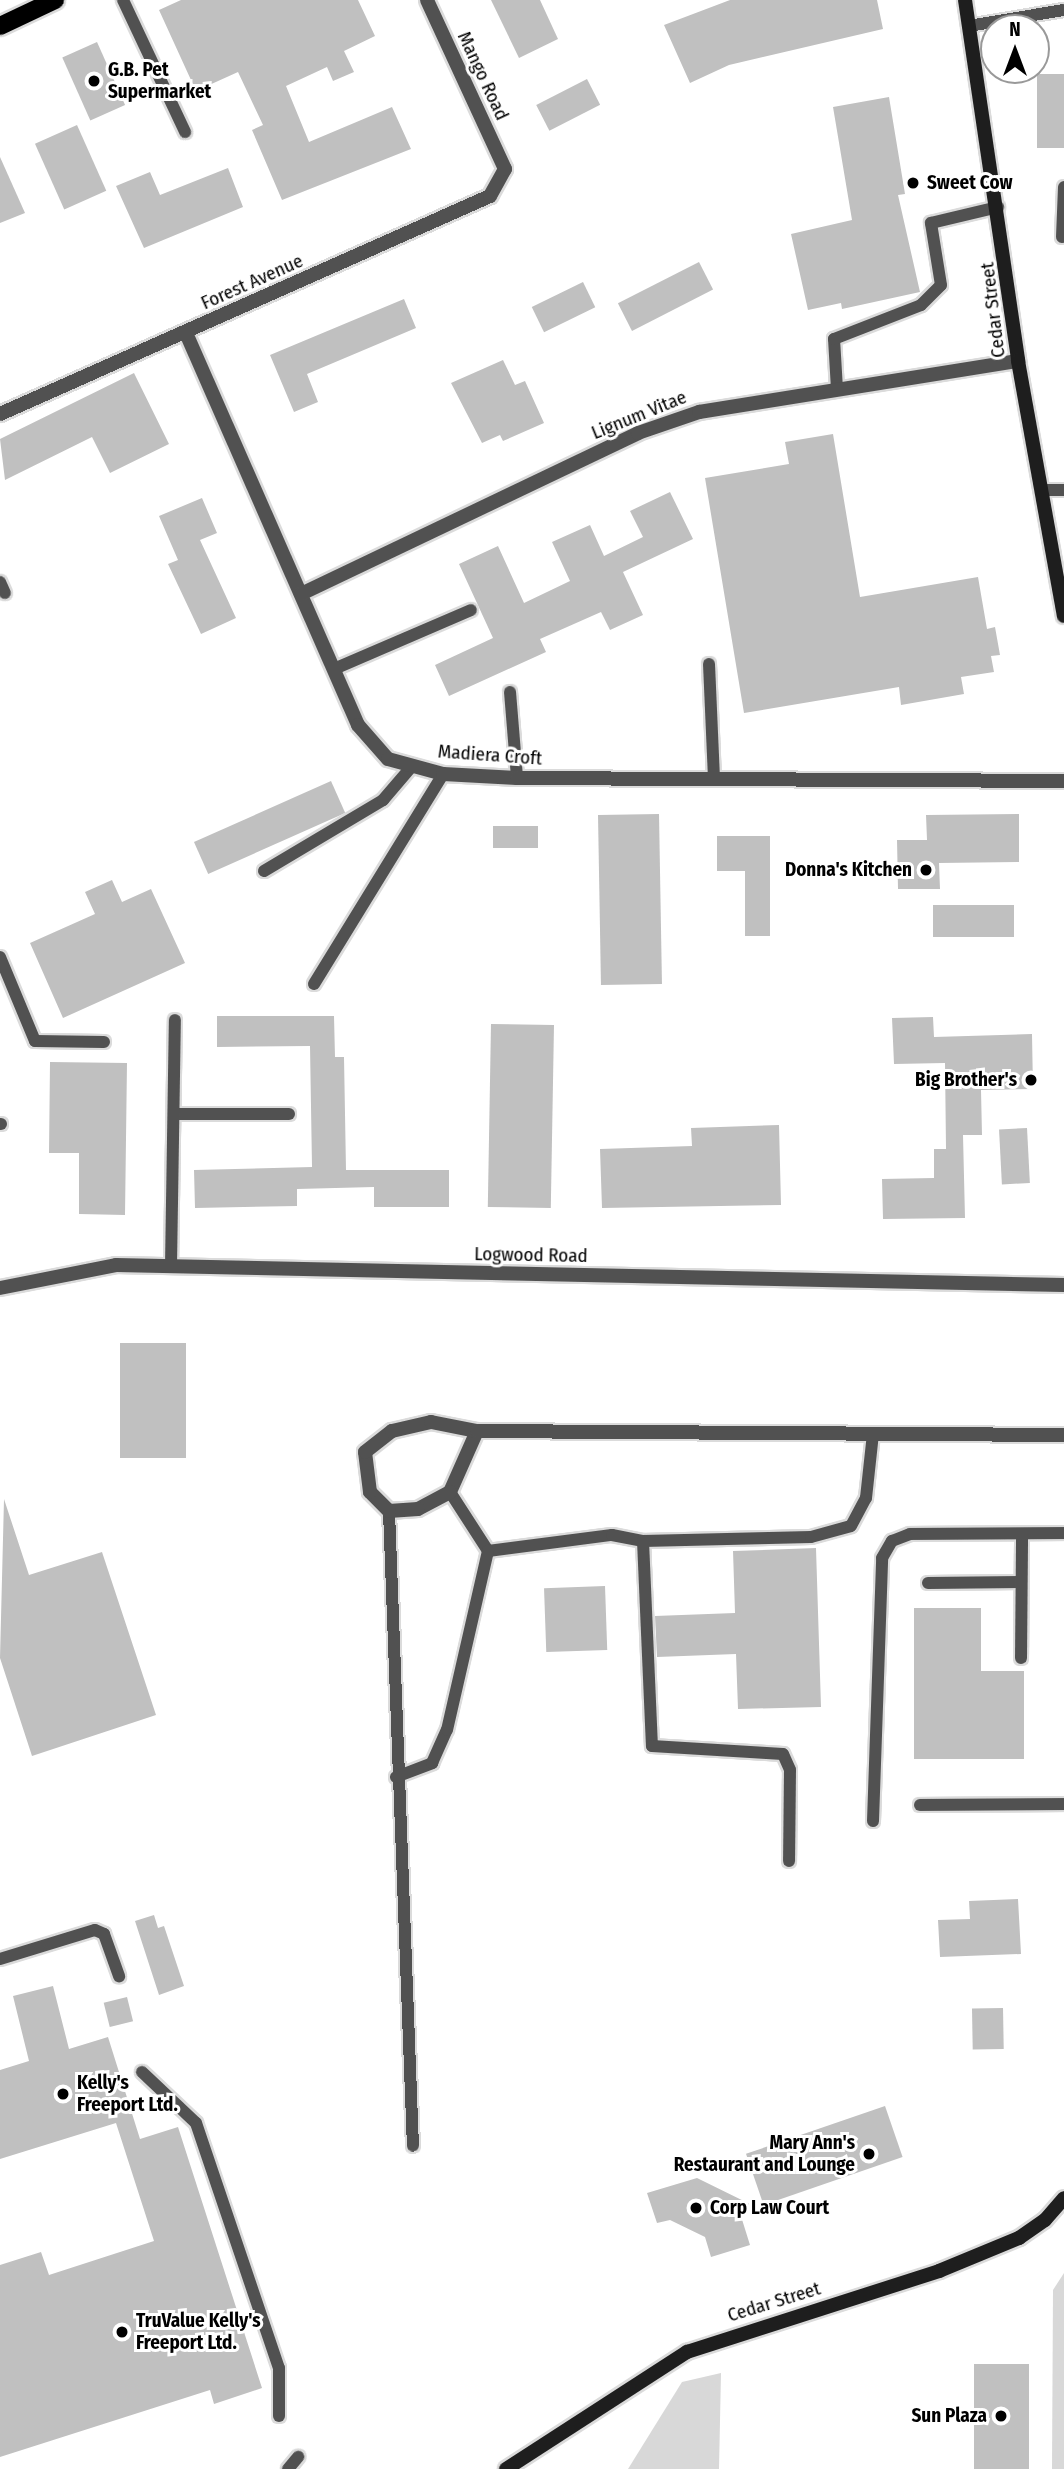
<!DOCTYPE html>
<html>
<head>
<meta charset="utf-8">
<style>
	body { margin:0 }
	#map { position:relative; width:1064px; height:2469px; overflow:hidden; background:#fff; font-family:"Fira Sans Condensed",sans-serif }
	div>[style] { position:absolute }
	.green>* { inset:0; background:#d8d8d8 }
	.building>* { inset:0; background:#c0c0c0; transform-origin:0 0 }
	.roads { filter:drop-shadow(2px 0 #dbdbdb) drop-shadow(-2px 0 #dbdbdb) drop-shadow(0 2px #dbdbdb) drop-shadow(0 -2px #dbdbdb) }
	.service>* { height:12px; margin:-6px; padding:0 6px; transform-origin:6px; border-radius:6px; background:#515151 }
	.minor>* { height:14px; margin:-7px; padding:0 7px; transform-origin:7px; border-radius:7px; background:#515151 }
	.secondary>* { height:14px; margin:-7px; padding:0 7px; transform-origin:7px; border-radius:7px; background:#1e1e1e }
	.primary>* { height:18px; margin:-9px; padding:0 9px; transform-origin:9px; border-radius:9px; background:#000 }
	.dots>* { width:19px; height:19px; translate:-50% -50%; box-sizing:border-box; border:4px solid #fff; border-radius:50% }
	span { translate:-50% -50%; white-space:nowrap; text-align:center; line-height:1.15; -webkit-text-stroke:6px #fff; paint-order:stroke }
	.poi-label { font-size:19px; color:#000; font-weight:700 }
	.left { translate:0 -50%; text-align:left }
	.right { translate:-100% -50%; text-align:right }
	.street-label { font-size:19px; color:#000 }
	.north { position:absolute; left:980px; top:14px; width:70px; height:70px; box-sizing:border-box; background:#fff; border:2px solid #999; border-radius:50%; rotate:0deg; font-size:19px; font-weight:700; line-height:28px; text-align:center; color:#000 }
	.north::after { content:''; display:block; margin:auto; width:24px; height:32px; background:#000; clip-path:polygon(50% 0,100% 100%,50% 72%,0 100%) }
</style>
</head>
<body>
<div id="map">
	<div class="green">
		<i style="clip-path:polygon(1064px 2273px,1064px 2469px,1052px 2469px,1053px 2290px)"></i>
		<i style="clip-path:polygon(721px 2373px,719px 2469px,628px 2469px,682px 2382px)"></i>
	</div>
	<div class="building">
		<i style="clip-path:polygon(181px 0,358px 0,375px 36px,344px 51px,354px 72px,333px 81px,327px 67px,286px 86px,309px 142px,392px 107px,411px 149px,282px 200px,252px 130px,263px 125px,238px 72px,196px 91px,159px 10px)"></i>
		<i style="clip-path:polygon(491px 0,540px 0,558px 39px,519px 58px)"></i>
		<i style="clip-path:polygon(730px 0,877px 0,883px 29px,729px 65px,690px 83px,664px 25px)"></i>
		<i style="left:97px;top:42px;width:69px;height:38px;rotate:66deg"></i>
		<i style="left:1037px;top:74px;width:27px;height:74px"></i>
		<i style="left:587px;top:79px;width:29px;height:57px;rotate:63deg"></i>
		<i style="clip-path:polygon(889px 97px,905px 194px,898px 195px,920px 292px,842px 309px,841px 303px,808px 310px,791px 234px,852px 220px,833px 107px)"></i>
		<i style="left:77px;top:125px;width:72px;height:46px;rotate:66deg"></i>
		<i style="clip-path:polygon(0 157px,25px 213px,0 223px)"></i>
		<i style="clip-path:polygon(228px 168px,243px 207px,144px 248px,116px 186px,150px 172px,160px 195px)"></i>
		<i style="left:699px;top:262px;width:31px;height:91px;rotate:63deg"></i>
		<i style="left:583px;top:282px;width:28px;height:57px;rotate:64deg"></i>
		<i style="clip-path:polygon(404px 299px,416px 328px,307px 374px,318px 402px,294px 412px,270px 355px)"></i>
		<i style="clip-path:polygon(503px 360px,515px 385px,525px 381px,544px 423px,503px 441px,500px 435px,482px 443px,451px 383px)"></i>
		<i style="clip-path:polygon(134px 373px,169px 444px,110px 473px,92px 437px,5px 480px,0 439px)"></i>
		<i style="clip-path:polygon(833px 434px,860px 597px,978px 577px,987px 629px,995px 627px,1000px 655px,991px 656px,994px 672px,961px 677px,964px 694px,901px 705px,899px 687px,744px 713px,705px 478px,789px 464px,785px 442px)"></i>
		<i style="clip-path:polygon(670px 492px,693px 539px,623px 572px,643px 615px,610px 630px,601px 612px,540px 639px,546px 652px,449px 696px,435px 665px,493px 638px,459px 564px,498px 546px,524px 603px,570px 581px,552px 542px,590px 525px,604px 556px,643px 537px,630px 511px)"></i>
		<i style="clip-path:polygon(202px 498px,217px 533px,200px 540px,236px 618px,201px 634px,168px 564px,178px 560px,159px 516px)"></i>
		<i style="left:331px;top:781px;width:35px;height:150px;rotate:66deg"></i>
		<i style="left:659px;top:814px;width:170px;height:61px;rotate:89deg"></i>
		<i style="clip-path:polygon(1019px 814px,1019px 862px,939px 863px,940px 889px,898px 889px,897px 840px,927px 840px,926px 815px)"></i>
		<i style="left:493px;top:826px;width:45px;height:22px"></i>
		<i style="clip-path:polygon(717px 836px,770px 836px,770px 936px,745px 936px,745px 871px,717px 871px)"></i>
		<i style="clip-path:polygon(112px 880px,122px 902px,151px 889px,185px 963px,63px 1018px,30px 943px,95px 914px,85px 892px)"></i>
		<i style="left:933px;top:905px;width:81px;height:32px"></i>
		<i style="clip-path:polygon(217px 1016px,334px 1016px,335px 1057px,344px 1057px,346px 1170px,449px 1170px,449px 1207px,374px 1207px,374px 1187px,297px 1189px,297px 1206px,195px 1208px,194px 1170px,312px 1167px,310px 1046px,217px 1047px)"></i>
		<i style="clip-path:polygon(933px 1017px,934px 1037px,1032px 1034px,1033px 1089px,981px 1090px,982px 1135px,963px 1135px,965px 1218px,883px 1219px,882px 1179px,934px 1178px,934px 1149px,946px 1149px,945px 1063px,894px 1064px,892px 1018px)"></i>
		<i style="left:491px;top:1024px;width:63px;height:183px;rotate:1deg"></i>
		<i style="clip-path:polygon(50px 1062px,127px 1063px,125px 1215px,79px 1214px,79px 1153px,49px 1153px)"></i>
		<i style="clip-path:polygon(779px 1125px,781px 1205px,602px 1208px,600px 1149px,692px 1146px,691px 1128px)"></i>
		<i style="left:1027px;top:1128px;width:55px;height:28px;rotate:87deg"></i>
		<i style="left:120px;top:1343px;width:66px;height:115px"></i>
		<i style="clip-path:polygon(4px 1499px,29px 1575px,102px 1552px,156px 1715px,32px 1756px,0 1658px)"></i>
		<i style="clip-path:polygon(816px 1548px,821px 1707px,738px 1709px,736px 1654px,657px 1657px,655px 1616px,735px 1613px,733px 1551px)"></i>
		<i style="left:605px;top:1586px;width:64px;height:61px;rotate:88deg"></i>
		<i style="clip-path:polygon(914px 1608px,981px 1608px,981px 1671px,1024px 1671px,1024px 1759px,914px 1759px)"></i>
		<i style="clip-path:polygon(1018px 1899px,1021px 1954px,940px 1957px,938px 1920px,970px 1919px,969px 1901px)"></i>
		<i style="clip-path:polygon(154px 1915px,158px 1928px,164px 1926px,184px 1986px,159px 1995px,135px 1921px)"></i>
		<i style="clip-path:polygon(53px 1986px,69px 2049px,108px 2037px,140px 2139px,178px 2127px,262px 2388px,214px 2404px,210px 2390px,0 2457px,0 2265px,41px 2252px,49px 2275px,154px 2241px,116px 2123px,0 2159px,0 2070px,29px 2061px,13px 1996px)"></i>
		<i style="left:127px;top:1997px;width:25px;height:24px;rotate:76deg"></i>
		<i style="left:1003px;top:2008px;width:41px;height:31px;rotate:89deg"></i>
		<i style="left:885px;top:2106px;width:54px;height:147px;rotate:71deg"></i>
		<i style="clip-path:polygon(697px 2178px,756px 2207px,740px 2213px,750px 2245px,711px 2257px,705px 2237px,670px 2220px,657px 2223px,647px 2193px)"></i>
		<i style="left:974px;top:2364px;width:55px;height:105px"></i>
	</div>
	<div class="roads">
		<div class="service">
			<i style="left:123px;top:0;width:146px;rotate:64.8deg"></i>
			<i style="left:969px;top:26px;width:96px;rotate:-9.6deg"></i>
			<i style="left:1062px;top:237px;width:50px;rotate:-87.7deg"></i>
			<i style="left:837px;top:389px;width:50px;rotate:-93.4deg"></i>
			<i style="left:834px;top:339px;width:93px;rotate:-21.3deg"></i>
			<i style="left:921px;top:305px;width:28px;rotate:-45deg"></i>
			<i style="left:941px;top:285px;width:63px;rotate:-99.2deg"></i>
			<i style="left:931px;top:223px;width:69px;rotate:-13.4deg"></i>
			<i style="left:1042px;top:490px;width:22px"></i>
			<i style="left:0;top:582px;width:12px;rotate:66deg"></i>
			<i style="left:709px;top:664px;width:114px;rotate:87.5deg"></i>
			<i style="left:334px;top:669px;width:149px;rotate:-23.3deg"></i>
			<i style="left:510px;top:692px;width:86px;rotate:85.3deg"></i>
			<i style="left:264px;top:871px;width:139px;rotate:-30.8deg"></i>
			<i style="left:383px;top:800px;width:45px;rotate:-49.5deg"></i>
			<i style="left:0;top:957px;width:91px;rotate:67.4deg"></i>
			<i style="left:35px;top:1041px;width:69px;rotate:0.8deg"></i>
			<i style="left:314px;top:984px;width:246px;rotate:-58.4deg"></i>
			<i style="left:174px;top:1114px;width:115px"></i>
			<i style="left:0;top:1124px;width:1px"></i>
			<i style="left:171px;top:1266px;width:246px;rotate:-89.1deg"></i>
			<i style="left:450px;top:1492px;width:70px;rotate:57.2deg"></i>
			<i style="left:488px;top:1551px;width:125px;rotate:-7.4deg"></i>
			<i style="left:612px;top:1535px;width:32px;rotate:11deg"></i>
			<i style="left:643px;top:1541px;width:168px;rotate:-1.4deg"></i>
			<i style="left:811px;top:1537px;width:41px;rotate:-15.4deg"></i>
			<i style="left:851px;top:1526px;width:32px;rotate:-62deg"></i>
			<i style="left:866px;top:1498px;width:64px;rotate:-83.8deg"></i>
			<i style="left:389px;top:1511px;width:635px;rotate:87.84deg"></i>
			<i style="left:643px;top:1541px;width:205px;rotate:87.5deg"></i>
			<i style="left:652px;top:1746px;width:131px;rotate:3.5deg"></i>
			<i style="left:783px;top:1754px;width:17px;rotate:66deg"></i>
			<i style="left:790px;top:1770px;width:91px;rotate:90.6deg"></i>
			<i style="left:928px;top:1583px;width:93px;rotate:-0.6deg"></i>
			<i style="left:1021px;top:1658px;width:124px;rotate:-89.5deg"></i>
			<i style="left:396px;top:1777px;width:39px;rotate:-21deg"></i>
			<i style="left:432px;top:1763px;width:36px;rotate:-66deg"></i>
			<i style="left:447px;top:1730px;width:184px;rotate:-77.1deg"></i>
			<i style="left:920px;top:1805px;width:144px;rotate:-0.4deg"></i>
			<i style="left:873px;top:1821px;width:263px;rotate:-88deg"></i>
			<i style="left:882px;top:1558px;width:20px;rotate:-60deg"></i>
			<i style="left:892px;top:1541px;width:19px;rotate:-21deg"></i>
			<i style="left:910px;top:1534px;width:154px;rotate:-0.4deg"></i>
			<i style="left:0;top:1959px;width:99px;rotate:-17deg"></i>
			<i style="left:95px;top:1930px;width:10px;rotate:24deg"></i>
			<i style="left:104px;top:1934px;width:45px;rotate:70.3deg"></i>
			<i style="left:142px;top:2072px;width:74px;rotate:43.4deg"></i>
			<i style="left:196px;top:2123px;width:259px;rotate:71.3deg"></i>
			<i style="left:279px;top:2368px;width:48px;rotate:90deg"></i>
			<i style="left:288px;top:2469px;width:16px;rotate:-50deg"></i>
		</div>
		<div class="minor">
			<i style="left:186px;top:333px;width:428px;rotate:66.3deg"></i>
			<i style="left:358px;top:725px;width:45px;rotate:48.6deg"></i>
			<i style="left:388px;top:759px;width:57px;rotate:15.3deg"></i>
			<i style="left:443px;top:774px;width:74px;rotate:3.1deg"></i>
			<i style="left:517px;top:778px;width:547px;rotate:0.31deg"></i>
			<i style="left:0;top:414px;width:536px;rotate:-23.98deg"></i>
			<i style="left:490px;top:196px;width:31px;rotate:-61deg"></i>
			<i style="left:505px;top:169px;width:186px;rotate:-114.8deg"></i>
			<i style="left:301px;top:594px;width:373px;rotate:-25.5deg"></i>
			<i style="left:638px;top:433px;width:65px;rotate:-19deg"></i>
			<i style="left:699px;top:412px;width:323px;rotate:-9.1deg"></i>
			<i style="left:0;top:1288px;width:118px;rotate:-11.2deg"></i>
			<i style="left:116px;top:1265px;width:948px;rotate:1.21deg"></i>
			<i style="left:477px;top:1431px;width:67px;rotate:113.9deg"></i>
			<i style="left:450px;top:1492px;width:36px;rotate:152deg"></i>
			<i style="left:418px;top:1509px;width:29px;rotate:176deg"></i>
			<i style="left:389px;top:1511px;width:27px;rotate:-135deg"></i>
			<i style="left:370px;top:1492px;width:40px;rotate:-97.1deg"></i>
			<i style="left:365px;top:1452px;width:34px;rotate:-38deg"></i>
			<i style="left:392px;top:1431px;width:40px;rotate:-13deg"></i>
			<i style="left:431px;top:1422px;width:47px;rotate:11.1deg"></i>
			<i style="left:477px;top:1431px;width:587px;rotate:0.39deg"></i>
		</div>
		<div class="secondary">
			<i style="left:965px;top:0;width:365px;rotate:81.6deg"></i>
			<i style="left:1018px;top:361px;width:259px;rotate:79.8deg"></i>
			<i style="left:506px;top:2469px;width:216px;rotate:-32.9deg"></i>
			<i style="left:687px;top:2352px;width:265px;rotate:-17.8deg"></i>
			<i style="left:939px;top:2271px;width:87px;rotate:-22.4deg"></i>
			<i style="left:1019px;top:2238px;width:32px;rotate:-35deg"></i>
			<i style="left:1045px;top:2220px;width:29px;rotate:-49deg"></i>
		</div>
		<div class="primary">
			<i style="left:0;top:26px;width:61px;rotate:-25.3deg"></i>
		</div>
	</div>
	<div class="dots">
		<i style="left:94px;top:81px;background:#000"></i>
		<i style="left:913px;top:183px;background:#000"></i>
		<i style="left:926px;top:870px;background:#000"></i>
		<i style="left:1031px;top:1080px;background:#000"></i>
		<i style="left:63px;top:2094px;background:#000"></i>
		<i style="left:869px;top:2154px;background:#000"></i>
		<i style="left:696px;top:2208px;background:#000"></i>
		<i style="left:122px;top:2332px;background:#000"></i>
		<i style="left:1001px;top:2416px;background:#000"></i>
	</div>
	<div class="poi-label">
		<span class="left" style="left:108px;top:81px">G.B. Pet<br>Supermarket</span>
		<span class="left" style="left:927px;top:183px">Sweet Cow</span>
		<span class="right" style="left:912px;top:870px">Donna's Kitchen</span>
		<span class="right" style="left:1017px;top:1080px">Big Brother's</span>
		<span class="left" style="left:77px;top:2094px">Kelly's<br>Freeport Ltd.</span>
		<span class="right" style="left:855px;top:2154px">Mary Ann's<br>Restaurant and Lounge</span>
		<span class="left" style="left:710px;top:2208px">Corp Law Court</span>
		<span class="left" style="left:136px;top:2332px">TruValue Kelly's<br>Freeport Ltd.</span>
		<span class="right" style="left:987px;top:2416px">Sun Plaza</span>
	</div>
	<div class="street-label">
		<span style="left:483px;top:76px;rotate:65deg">Mango Road</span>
		<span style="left:252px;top:282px;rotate:-24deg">Forest Avenue</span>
		<span style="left:993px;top:310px;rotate:-97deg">Cedar Street</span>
		<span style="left:639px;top:415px;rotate:-22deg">Lignum Vitae</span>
		<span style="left:490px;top:755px;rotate:4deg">Madiera Croft</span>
		<span style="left:531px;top:1255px;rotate:1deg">Logwood Road</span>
		<span style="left:774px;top:2302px;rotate:-17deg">Cedar Street</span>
	</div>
	<div class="north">N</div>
</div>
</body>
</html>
